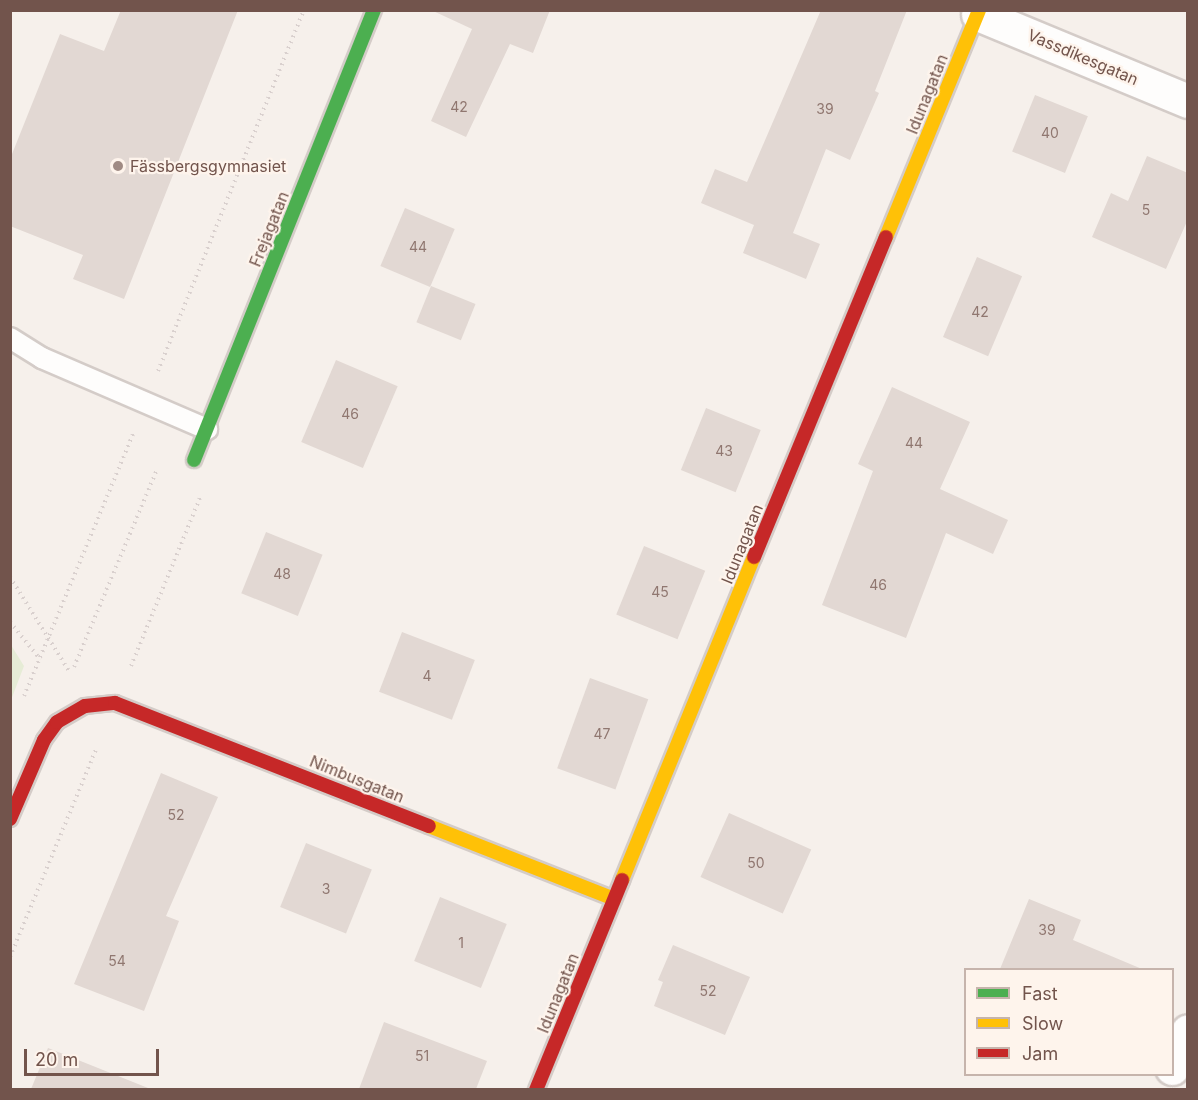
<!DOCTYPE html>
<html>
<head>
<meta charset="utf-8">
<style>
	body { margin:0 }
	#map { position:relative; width:1198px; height:1100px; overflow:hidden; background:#f6f0eb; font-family:Inter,sans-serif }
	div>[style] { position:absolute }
	.green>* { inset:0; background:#e6ecd6 }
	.building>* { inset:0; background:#e2d8d3; transform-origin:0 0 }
	.path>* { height:4px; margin-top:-2px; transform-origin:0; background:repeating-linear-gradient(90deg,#d9d0ce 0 1.5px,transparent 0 6px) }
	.roads { filter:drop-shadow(2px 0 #d4ccc8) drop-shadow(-2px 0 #d4ccc8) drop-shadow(0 2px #d4ccc8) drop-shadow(0 -2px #d4ccc8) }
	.lane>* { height:20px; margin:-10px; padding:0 10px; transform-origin:10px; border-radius:10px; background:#fefdfc }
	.street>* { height:33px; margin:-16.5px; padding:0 16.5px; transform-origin:16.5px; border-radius:16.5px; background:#fefdfc }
	.fast>* { height:14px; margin:-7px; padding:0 7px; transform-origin:7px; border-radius:7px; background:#4caf50 }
	.slow>* { height:14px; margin:-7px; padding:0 7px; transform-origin:7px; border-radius:7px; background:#ffc107 }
	.jam>* { height:14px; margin:-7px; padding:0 7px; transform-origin:7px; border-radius:7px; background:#c62828 }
	.dots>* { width:16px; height:16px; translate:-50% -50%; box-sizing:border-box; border:3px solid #fef4ec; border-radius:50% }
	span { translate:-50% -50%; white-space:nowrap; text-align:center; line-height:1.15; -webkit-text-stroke:4.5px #fef4ec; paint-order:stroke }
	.number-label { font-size:14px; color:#907770 }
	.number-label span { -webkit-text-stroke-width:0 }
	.street-label { font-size:16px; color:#72544c }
	.poi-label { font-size:16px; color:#72544c }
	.left { translate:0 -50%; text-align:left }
	.frame { position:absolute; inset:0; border:12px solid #72544c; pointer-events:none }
	.legend { position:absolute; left:964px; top:968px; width:210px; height:108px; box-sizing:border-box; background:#fef4ec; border:2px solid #c6b4ac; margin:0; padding:8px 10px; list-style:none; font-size:18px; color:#72544c }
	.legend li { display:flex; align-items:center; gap:12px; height:30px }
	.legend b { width:30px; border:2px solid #c6b4ac }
	.scale { position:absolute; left:24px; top:1049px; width:135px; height:27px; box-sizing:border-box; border:3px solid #72544c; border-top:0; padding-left:8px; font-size:18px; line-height:21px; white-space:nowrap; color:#72544c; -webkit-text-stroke:4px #fef4ec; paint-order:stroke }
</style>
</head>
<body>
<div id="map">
	<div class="green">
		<i style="clip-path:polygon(11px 645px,24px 666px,11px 700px)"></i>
	</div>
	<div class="building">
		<i style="clip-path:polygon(121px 10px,238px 10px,124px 299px,73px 279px,83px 255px,10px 226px,10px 159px,60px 34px,104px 51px)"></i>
		<i style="clip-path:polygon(431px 10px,550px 10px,533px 53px,510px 44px,466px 137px,431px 121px,472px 29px)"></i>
		<i style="clip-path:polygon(821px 10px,907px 10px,875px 91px,879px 93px,850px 160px,826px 149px,793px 233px,820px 244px,806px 279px,743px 253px,754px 225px,701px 203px,715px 169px,747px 182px)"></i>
		<i style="left:1035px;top:95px;width:57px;height:61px;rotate:22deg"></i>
		<i style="clip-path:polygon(1147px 156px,1188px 173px,1188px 219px,1166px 269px,1092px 237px,1111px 193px,1128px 201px)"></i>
		<i style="left:405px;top:208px;width:54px;height:63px;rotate:23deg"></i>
		<i style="left:977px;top:257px;width:49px;height:87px;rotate:23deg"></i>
		<i style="left:431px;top:286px;width:48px;height:39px;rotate:22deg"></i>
		<i style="left:336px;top:360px;width:67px;height:89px;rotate:23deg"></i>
		<i style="clip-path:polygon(892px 387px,970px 422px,940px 489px,1008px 520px,993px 554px,946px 533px,906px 638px,822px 605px,873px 471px,858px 464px)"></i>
		<i style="left:706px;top:408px;width:59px;height:67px;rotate:22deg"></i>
		<i style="left:266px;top:532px;width:61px;height:66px;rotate:22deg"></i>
		<i style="left:644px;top:546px;width:66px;height:74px;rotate:22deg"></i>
		<i style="left:402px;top:632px;width:78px;height:64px;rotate:21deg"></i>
		<i style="left:590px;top:678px;width:62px;height:96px;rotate:20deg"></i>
		<i style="clip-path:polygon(161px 773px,218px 797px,166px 916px,179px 921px,144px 1011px,74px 984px)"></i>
		<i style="left:729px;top:813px;width:90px;height:70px;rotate:24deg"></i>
		<i style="left:306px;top:843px;width:71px;height:69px;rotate:22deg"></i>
		<i style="left:440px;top:897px;width:72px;height:69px;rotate:22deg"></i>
		<i style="clip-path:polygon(1029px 899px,1081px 920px,1073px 940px,1142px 969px,1000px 969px)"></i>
		<i style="clip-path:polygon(673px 945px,750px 977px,725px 1035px,654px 1006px,663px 982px,658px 980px)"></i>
		<i style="clip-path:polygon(384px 1022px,487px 1061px,476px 1089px,359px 1089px)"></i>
		<i style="clip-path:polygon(48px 1048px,148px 1088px,148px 1089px,31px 1089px)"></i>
	</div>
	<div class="path">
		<i style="left:158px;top:371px;width:389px;rotate:-68deg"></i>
		<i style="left:10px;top:577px;width:111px;rotate:57.9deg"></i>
		<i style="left:10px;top:622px;width:48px;rotate:51deg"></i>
		<i style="left:131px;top:666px;width:182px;rotate:-67.7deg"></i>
		<i style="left:74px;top:667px;width:212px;rotate:-67.2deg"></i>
		<i style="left:24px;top:696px;width:284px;rotate:-67.4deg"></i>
		<i style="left:10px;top:957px;width:227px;rotate:-67.5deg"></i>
	</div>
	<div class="roads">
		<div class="lane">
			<i style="left:10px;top:338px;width:38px;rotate:32deg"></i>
			<i style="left:42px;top:358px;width:180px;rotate:23.3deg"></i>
		</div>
		<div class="street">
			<i style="left:978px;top:14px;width:227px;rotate:22.5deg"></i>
			<i style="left:1172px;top:1068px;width:40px;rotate:-66.6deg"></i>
		</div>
		<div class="fast">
			<i style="left:194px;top:460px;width:485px;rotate:-68.2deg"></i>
		</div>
		<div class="slow">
			<i style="left:886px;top:237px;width:245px;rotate:-67.7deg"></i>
			<i style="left:429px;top:826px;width:199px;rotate:21.5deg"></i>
			<i style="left:622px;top:880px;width:349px;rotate:-67.8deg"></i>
		</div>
		<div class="jam">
			<i style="left:754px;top:557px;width:346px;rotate:-67.6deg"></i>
			<i style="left:10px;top:819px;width:86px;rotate:-66.7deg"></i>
			<i style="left:44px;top:740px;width:22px;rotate:-54deg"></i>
			<i style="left:57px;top:722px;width:32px;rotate:-30deg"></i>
			<i style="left:85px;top:706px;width:30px;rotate:-6deg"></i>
			<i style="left:115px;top:703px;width:337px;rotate:21.4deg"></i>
			<i style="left:536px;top:1090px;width:227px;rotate:-67.7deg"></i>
		</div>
	</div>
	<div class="dots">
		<i style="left:118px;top:166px;background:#a08b84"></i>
	</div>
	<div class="number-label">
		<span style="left:459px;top:107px">42</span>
		<span style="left:825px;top:109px">39</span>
		<span style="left:1050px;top:133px">40</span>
		<span style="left:1146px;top:210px">5</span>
		<span style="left:418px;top:247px">44</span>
		<span style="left:980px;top:312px">42</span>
		<span style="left:350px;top:414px">46</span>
		<span style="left:914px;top:443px">44</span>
		<span style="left:724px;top:451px">43</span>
		<span style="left:282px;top:574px">48</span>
		<span style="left:878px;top:585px">46</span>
		<span style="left:660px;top:592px">45</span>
		<span style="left:427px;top:676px">4</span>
		<span style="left:602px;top:734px">47</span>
		<span style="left:176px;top:815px">52</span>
		<span style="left:756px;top:863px">50</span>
		<span style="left:326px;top:889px">3</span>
		<span style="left:1047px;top:930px">39</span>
		<span style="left:461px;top:943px">1</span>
		<span style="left:117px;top:961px">54</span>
		<span style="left:708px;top:991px">52</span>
		<span style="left:422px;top:1056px">51</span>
	</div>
	<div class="street-label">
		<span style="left:1083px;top:57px;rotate:23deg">Vassdikesgatan</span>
		<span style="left:927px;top:94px;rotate:-68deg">Idunagatan</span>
		<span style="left:269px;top:229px;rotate:-68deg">Frejagatan</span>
		<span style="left:742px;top:544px;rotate:-68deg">Idunagatan</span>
		<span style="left:357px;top:779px;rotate:22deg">Nimbusgatan</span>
		<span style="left:558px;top:993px;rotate:-68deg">Idunagatan</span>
	</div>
	<div class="poi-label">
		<span class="left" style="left:130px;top:166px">Fässbergsgymnasiet</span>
	</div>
	<div class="frame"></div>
	<ul class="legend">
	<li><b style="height:8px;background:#4caf50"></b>Fast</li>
	<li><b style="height:8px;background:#ffc107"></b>Slow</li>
	<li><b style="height:8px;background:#c62828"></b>Jam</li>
	</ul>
	<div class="scale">20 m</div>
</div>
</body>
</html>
